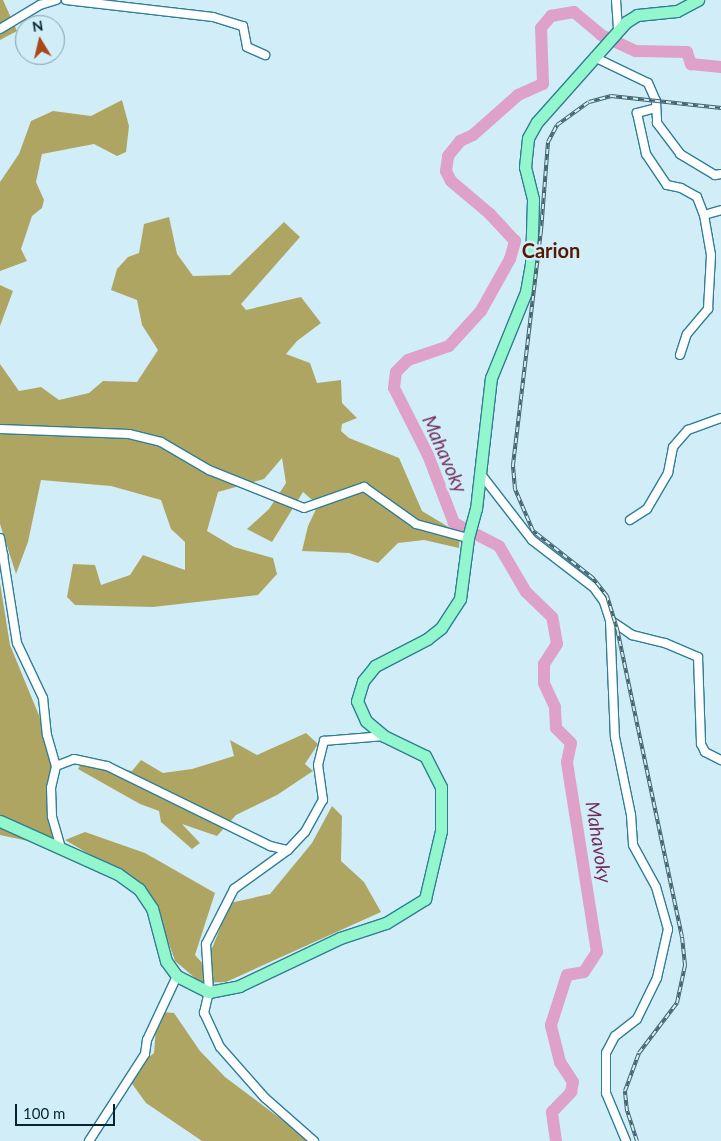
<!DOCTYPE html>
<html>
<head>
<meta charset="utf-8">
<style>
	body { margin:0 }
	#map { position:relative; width:721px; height:1141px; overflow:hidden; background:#d1eef8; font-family:Lato,sans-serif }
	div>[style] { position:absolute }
	.forest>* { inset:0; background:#afa562 }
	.river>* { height:12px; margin:-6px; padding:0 6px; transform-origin:6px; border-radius:6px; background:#dea1c8 }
	.roads { filter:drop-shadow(1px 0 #307e95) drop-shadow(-1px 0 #307e95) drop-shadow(0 1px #307e95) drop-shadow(0 -1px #307e95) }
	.street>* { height:8px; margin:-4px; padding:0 4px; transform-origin:4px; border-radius:4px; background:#fff }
	.primary>* { height:11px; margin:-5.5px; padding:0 5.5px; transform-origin:5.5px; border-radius:5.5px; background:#92f7cc }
	.rail>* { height:4px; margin-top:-2px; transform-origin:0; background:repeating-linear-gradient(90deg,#d1eef8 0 5.5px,#42636c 0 11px); box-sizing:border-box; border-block:1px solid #42636c }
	span { translate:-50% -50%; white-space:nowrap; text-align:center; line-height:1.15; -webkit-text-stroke:5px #d1eef8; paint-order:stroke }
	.water-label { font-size:19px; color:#732b5d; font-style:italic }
	.quarter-label { font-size:20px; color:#571800; font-weight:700 }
	.north { position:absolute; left:15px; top:15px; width:50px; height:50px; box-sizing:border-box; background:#d1eef8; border:1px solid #7f9ea7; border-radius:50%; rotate:351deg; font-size:14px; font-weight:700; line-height:20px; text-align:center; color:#03252e }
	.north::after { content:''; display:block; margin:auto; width:18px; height:22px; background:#ab461b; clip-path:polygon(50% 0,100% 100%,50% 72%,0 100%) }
	.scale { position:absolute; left:15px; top:1104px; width:100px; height:22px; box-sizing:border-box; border:2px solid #03252e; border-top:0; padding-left:6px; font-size:15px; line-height:18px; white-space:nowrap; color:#03252e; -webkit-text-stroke:4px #d1eef8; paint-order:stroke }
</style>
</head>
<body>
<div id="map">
	<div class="forest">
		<i style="clip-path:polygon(0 0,3px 0,17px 31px,0 40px)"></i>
		<i style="clip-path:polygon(122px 100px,129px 126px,126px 152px,117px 156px,94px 144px,42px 154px,36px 182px,44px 200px,42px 208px,32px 216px,21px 249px,27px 261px,0 271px,0 182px,19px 154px,31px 121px,53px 111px,91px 116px)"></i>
		<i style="clip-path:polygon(169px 217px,177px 254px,193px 276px,230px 275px,284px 222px,300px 237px,241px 304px,246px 310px,301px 297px,321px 323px,297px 341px,286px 354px,310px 363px,317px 383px,341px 380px,342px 403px,357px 418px,342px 424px,341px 431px,349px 438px,399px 458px,422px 511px,460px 534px,459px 548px,424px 540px,398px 543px,378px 563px,349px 553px,302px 551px,308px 526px,318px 505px,303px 492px,272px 542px,247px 529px,269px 509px,286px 483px,282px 458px,264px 479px,218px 492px,207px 531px,234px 547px,273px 558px,277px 574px,258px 595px,153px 607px,75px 605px,67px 597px,73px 564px,95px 565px,101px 585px,130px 575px,143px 555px,185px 570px,185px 542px,171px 529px,161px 500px,111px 486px,41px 480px,28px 542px,16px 574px,0 524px,0 364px,19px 391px,41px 387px,59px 400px,89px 393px,103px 381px,137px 382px,158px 350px,142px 325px,137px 300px,111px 290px,117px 269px,128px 257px,139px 253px,144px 224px)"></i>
		<i style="clip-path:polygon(0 285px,13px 291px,0 326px)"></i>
		<i style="clip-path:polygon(0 583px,10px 645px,47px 735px,56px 766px,52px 816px,61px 848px,0 835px)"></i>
		<i style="clip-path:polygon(306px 733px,318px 744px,305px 764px,313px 771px,277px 795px,236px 815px,217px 836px,182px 824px,200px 843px,192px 849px,161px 822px,159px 811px,140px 804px,78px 769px,83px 761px,132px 771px,141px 760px,163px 773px,192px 769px,234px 756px,230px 740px,257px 755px)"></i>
		<i style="clip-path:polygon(332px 806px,342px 816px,341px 861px,364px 882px,381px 912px,226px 982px,201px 983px,175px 961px,155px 904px,139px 883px,65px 840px,85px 832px,145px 853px,215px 893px,195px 955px,205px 966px,230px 903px,270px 894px,312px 843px)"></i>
		<i style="clip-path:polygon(162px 1012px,174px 1013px,200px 1051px,225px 1077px,310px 1141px,202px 1141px,146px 1103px,130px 1081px,144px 1061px,154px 1053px,156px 1028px)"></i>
	</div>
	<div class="river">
		<i style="left:556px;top:1141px;width:29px;rotate:-98deg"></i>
		<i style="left:552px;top:1112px;width:28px;rotate:-46deg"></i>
		<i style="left:571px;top:1092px;width:10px;rotate:-79deg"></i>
		<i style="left:573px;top:1082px;width:24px;rotate:-123deg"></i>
		<i style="left:560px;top:1062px;width:38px;rotate:-104deg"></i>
		<i style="left:551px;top:1025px;width:52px;rotate:-72.3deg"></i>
		<i style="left:567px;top:975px;width:17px;rotate:-10deg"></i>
		<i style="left:584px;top:972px;width:24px;rotate:-57deg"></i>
		<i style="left:597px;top:952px;width:192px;rotate:-99deg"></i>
		<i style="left:567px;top:762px;width:19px;rotate:-78deg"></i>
		<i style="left:571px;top:743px;width:21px;rotate:-135deg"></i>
		<i style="left:556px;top:728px;width:21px;rotate:-93deg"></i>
		<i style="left:555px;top:707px;width:26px;rotate:-115deg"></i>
		<i style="left:544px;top:683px;width:19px;rotate:-90deg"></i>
		<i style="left:544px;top:664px;width:24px;rotate:-57deg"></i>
		<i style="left:557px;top:644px;width:27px;rotate:-100deg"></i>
		<i style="left:552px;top:617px;width:36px;rotate:-136deg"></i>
		<i style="left:526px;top:592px;width:53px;rotate:-120.4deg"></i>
		<i style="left:499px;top:546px;width:51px;rotate:-152.9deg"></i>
		<i style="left:454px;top:523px;width:73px;rotate:-110.9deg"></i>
		<i style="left:428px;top:455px;width:75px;rotate:-116.9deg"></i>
		<i style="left:394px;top:388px;width:16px;rotate:-83deg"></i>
		<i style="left:396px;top:372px;width:17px;rotate:-45deg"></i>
		<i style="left:408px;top:360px;width:43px;rotate:-18.9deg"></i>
		<i style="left:449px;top:346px;width:47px;rotate:-47.6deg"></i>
		<i style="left:481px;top:311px;width:60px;rotate:-60.9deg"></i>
		<i style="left:510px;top:259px;width:19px;rotate:-74deg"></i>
		<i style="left:515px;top:241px;width:37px;rotate:-133deg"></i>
		<i style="left:490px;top:214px;width:51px;rotate:-139.8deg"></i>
		<i style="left:451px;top:181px;width:11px;rotate:-117deg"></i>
		<i style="left:446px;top:171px;width:15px;rotate:-82deg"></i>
		<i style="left:448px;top:156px;width:19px;rotate:-51deg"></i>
		<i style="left:460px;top:141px;width:14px;rotate:-25deg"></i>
		<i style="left:473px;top:135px;width:60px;rotate:-41.6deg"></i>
		<i style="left:518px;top:95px;width:27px;rotate:-24deg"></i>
		<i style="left:543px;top:84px;width:56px;rotate:-92deg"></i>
		<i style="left:541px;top:28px;width:16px;rotate:-50deg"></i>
		<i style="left:551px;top:16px;width:23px;rotate:-10deg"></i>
		<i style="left:574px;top:12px;width:35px;rotate:40deg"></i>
		<i style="left:601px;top:35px;width:38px;rotate:25deg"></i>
		<i style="left:636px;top:51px;width:51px;rotate:1.1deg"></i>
		<i style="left:687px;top:52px;width:13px;rotate:72deg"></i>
		<i style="left:691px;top:64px;width:30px;rotate:6deg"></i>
	</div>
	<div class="roads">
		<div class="street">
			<i style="left:66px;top:0;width:148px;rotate:6.6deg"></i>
			<i style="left:213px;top:17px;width:31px;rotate:17deg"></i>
			<i style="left:243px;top:26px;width:21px;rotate:79deg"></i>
			<i style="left:247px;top:47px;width:20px;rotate:24deg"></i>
			<i style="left:616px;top:0;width:29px;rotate:86deg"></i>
			<i style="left:0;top:29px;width:47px;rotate:-31deg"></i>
			<i style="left:40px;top:5px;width:17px;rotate:-17deg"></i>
			<i style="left:594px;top:57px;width:60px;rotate:25.7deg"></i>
			<i style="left:648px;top:83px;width:20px;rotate:66deg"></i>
			<i style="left:656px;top:101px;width:22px;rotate:87deg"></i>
			<i style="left:657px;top:123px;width:39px;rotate:53deg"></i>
			<i style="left:680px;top:154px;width:41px;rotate:31deg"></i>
			<i style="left:715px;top:175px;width:6px;rotate:-9deg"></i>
			<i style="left:656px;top:108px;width:20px;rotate:165deg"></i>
			<i style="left:637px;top:113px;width:42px;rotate:77.6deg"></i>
			<i style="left:646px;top:154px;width:37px;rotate:56deg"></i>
			<i style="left:667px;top:185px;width:14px;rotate:12deg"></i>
			<i style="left:681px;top:188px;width:18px;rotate:29deg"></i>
			<i style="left:697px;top:197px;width:19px;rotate:69deg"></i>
			<i style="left:704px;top:215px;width:18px;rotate:-16deg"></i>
			<i style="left:680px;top:355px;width:22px;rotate:-72deg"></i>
			<i style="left:687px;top:334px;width:33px;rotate:-50deg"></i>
			<i style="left:708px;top:309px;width:54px;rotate:-86.8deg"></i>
			<i style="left:711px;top:255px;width:41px;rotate:-99.9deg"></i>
			<i style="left:0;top:429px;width:129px;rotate:2.2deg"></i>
			<i style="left:129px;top:434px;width:33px;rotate:14deg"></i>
			<i style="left:161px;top:442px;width:56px;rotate:30.3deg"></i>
			<i style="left:209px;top:470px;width:102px;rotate:21.8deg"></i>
			<i style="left:304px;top:508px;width:64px;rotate:-19.3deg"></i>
			<i style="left:364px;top:487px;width:64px;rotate:35.4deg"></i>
			<i style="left:416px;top:524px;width:54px;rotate:15.1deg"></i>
			<i style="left:480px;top:473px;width:85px;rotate:52.2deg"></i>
			<i style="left:532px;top:540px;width:78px;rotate:37.7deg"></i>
			<i style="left:594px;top:588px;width:17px;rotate:54deg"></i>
			<i style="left:604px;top:602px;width:19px;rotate:72deg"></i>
			<i style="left:610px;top:620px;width:117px;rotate:87.6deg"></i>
			<i style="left:615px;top:737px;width:80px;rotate:78.4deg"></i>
			<i style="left:631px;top:815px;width:30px;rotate:86deg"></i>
			<i style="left:633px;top:845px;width:48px;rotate:61.3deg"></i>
			<i style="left:656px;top:887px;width:44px;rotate:74.1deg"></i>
			<i style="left:668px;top:929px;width:50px;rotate:102.7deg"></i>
			<i style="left:657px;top:978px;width:46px;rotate:116deg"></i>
			<i style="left:637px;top:1019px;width:28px;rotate:142deg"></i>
			<i style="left:615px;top:1036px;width:19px;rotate:118deg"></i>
			<i style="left:606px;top:1053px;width:40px;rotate:90deg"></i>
			<i style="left:606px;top:1093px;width:52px;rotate:67.4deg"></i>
			<i style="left:630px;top:520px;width:20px;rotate:-33deg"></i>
			<i style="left:647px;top:509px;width:42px;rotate:-59.7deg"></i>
			<i style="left:668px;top:473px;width:26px;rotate:-79deg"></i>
			<i style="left:673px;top:447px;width:23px;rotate:-49deg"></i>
			<i style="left:688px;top:430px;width:35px;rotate:-20deg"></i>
			<i style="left:0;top:538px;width:17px;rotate:80deg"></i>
			<i style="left:0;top:553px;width:4px;rotate:34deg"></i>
			<i style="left:3px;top:555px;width:89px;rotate:81deg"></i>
			<i style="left:17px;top:643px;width:61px;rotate:64.7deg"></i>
			<i style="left:43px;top:698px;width:37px;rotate:84deg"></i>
			<i style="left:47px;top:735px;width:32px;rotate:74deg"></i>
			<i style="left:610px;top:620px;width:27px;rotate:34deg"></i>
			<i style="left:632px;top:635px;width:34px;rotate:14deg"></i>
			<i style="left:665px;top:643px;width:36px;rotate:23deg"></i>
			<i style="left:698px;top:657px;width:87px;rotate:88deg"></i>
			<i style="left:701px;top:744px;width:9px;rotate:63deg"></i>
			<i style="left:705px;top:752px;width:18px;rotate:27deg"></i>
			<i style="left:61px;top:848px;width:33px;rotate:-106deg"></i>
			<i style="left:52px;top:816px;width:28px;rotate:-92deg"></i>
			<i style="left:51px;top:788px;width:23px;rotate:-77deg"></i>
			<i style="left:56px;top:766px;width:19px;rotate:-21deg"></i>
			<i style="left:74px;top:759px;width:34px;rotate:12deg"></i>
			<i style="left:107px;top:766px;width:182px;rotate:26.1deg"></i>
			<i style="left:270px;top:846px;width:18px;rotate:13deg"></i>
			<i style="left:89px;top:1141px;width:103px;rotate:-57.2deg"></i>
			<i style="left:145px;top:1054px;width:14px;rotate:-82deg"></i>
			<i style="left:147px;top:1040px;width:71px;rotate:-64.9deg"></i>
			<i style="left:314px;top:1141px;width:65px;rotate:-138.7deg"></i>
			<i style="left:265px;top:1098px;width:68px;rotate:-131.4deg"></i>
			<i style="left:220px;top:1047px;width:38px;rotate:-115deg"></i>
			<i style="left:204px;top:1013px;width:22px;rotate:-77deg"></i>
			<i style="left:209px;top:992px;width:48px;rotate:-93.6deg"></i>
			<i style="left:206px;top:944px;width:62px;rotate:-63deg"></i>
			<i style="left:234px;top:889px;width:67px;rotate:-35.8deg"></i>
			<i style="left:288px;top:850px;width:25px;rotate:-47deg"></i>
			<i style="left:305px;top:832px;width:37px;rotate:-61deg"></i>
			<i style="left:323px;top:800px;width:35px;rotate:-98deg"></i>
			<i style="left:318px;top:765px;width:25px;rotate:-76deg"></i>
			<i style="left:324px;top:741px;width:60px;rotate:-4.8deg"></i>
		</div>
		<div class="primary">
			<i style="left:0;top:821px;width:129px;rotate:24.2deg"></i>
			<i style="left:118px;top:874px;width:26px;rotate:36deg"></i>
			<i style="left:139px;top:889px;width:23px;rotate:56deg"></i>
			<i style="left:152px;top:908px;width:55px;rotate:75.2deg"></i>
			<i style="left:166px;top:961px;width:19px;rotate:54deg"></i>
			<i style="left:177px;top:976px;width:36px;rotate:27deg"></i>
			<i style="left:209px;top:992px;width:31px;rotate:-11deg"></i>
			<i style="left:239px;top:986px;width:112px;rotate:-25.4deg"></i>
			<i style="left:340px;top:938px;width:48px;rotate:-18.1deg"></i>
			<i style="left:386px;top:923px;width:46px;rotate:-31.6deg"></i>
			<i style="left:425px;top:899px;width:70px;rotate:-76.8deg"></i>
			<i style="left:441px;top:831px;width:44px;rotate:-90deg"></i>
			<i style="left:441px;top:787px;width:35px;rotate:-117deg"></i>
			<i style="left:425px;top:756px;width:46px;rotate:-154deg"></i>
			<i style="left:384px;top:736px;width:23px;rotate:-140deg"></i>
			<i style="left:366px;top:721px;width:22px;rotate:-114deg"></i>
			<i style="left:357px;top:701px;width:21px;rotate:-73deg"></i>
			<i style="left:363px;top:681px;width:19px;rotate:-51deg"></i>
			<i style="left:375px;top:666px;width:59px;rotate:-27.4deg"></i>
			<i style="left:427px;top:639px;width:18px;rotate:-38deg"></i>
			<i style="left:441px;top:628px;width:35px;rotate:-57deg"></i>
			<i style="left:460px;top:599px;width:62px;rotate:-82.5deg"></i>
			<i style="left:468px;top:538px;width:30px;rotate:-75deg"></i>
			<i style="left:476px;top:509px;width:132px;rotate:-83.5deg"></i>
			<i style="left:491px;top:378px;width:93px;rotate:-67.9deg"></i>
			<i style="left:526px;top:292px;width:28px;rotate:-80deg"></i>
			<i style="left:531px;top:264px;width:65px;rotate:-88.2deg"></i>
			<i style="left:533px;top:199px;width:33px;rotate:-104deg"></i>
			<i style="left:525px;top:167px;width:29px;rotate:-84deg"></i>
			<i style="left:528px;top:138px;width:18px;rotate:-61deg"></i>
			<i style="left:537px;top:122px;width:134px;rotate:-48.3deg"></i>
			<i style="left:626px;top:22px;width:13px;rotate:-32deg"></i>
			<i style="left:637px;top:15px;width:40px;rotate:-5.7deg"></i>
			<i style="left:677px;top:11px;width:24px;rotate:-28deg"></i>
		</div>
	</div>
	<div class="rail">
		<i style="left:637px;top:1141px;width:32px;rotate:-108deg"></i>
		<i style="left:627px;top:1111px;width:20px;rotate:-96deg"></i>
		<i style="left:625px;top:1091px;width:40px;rotate:-69.8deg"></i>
		<i style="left:639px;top:1053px;width:63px;rotate:-52.8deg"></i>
		<i style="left:677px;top:1003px;width:39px;rotate:-78deg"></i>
		<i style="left:685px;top:965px;width:28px;rotate:-96deg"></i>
		<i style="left:682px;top:937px;width:312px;rotate:-101.9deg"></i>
		<i style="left:618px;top:632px;width:38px;rotate:-107deg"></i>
		<i style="left:607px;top:596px;width:23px;rotate:-128deg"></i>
		<i style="left:593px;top:578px;width:76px;rotate:-141.9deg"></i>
		<i style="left:533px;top:531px;width:46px;rotate:-113.2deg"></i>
		<i style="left:515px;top:489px;width:24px;rotate:-95deg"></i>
		<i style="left:513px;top:465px;width:236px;rotate:-83.2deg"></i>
		<i style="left:541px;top:231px;width:89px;rotate:-85.5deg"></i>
		<i style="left:548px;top:142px;width:19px;rotate:-62deg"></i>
		<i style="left:557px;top:125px;width:39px;rotate:-36deg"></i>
		<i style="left:589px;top:102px;width:23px;rotate:-15deg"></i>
		<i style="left:611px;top:96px;width:111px;rotate:6.2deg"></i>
	</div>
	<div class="water-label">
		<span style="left:445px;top:454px;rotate:66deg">Mahavoky</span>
		<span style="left:599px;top:842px;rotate:81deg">Mahavoky</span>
	</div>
	<div class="quarter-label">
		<span style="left:551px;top:250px">Carion</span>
	</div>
	<div class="north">N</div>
	<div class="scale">100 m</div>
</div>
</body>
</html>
